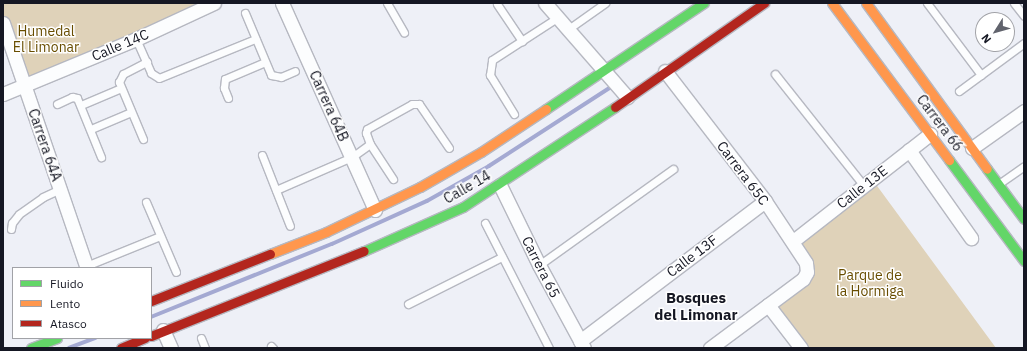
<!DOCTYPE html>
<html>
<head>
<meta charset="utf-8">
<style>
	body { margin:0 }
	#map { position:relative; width:1027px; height:351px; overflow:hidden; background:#eef0f7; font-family:"IBM Plex Sans",sans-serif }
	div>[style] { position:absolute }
	.green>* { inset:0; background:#dfd2b9 }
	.stream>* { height:3.5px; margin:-1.75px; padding:0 1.75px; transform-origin:1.75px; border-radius:1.75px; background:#a4a9d2 }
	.roads { filter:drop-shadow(1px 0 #b6b8c1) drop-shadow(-1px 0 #b6b8c1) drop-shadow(0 1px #b6b8c1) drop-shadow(0 -1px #b6b8c1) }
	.lane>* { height:7px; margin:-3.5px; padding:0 3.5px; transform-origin:3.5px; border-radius:3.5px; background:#fcfdfe }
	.street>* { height:13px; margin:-6.5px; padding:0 6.5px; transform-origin:6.5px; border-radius:6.5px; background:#fcfdfe }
	.fast>* { height:9px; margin:-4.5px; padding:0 4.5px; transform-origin:4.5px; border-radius:4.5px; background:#63d668 }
	.slow>* { height:9px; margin:-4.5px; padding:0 4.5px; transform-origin:4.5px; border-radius:4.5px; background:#ff974d }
	.jam>* { height:9px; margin:-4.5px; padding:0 4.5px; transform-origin:4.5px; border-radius:4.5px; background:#b3261e }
	span { translate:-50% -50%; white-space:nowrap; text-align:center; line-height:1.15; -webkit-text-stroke:3px #fff; paint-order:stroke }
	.park-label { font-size:14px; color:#684d00 }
	.street-label { font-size:14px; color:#151723 }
	.neighbourhood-label { font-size:15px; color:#151723; font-weight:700 }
	.frame { position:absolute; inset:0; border:4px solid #151723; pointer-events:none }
	.legend { position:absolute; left:12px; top:267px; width:140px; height:72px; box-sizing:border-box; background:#fff; border:1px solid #a1a2a7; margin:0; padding:5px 7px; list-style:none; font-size:12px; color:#151723 }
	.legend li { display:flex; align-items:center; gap:8px; height:20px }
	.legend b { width:20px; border:1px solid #a1a2a7 }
	.north { position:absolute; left:975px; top:12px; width:40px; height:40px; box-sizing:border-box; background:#fff; border:1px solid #a1a2a7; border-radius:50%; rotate:233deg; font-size:11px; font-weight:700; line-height:16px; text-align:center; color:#151723 }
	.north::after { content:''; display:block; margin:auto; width:14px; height:18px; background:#61636d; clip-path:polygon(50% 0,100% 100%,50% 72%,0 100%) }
</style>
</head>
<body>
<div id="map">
	<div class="green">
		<i style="clip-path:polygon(3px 3px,214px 3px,24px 85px,3px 23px)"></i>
		<i style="clip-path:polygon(872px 179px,996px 348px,801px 348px,768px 305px,807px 272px,793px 241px)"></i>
	</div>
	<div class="stream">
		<i style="left:151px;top:317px;width:195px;rotate:-22deg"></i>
		<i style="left:332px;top:244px;width:104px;rotate:-24.4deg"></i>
		<i style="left:427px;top:201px;width:71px;rotate:-29.4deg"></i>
		<i style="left:489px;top:166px;width:149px;rotate:-32.9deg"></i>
		<i style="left:69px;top:348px;width:28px;rotate:-21deg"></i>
	</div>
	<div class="roads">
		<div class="lane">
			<i style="left:387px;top:3px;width:34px;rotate:60deg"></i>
			<i style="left:927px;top:3px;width:90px;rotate:53.1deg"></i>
			<i style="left:1014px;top:3px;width:16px;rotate:52deg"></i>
			<i style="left:497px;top:4px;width:45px;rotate:56deg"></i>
			<i style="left:245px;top:13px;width:67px;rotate:67.2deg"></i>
			<i style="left:271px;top:75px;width:10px;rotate:11deg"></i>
			<i style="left:281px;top:77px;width:15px;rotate:-23deg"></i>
			<i style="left:567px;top:30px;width:47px;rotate:-35.4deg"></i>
			<i style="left:136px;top:39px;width:37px;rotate:66deg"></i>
			<i style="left:151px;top:73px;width:9px;rotate:32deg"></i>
			<i style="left:159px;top:78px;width:104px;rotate:-22.1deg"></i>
			<i style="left:775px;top:74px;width:143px;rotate:51.5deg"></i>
			<i style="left:959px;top:91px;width:81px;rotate:-36.4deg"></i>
			<i style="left:228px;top:98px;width:11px;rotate:-112deg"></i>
			<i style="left:224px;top:88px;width:9px;rotate:-84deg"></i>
			<i style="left:225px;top:79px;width:43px;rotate:-23deg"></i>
			<i style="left:57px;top:104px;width:17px;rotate:-25deg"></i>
			<i style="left:72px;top:97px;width:5px;rotate:11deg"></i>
			<i style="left:77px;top:98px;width:64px;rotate:67.9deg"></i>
			<i style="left:81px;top:105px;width:43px;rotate:-23deg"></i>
			<i style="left:514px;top:114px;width:46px;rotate:-121.6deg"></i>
			<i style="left:490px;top:75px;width:15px;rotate:-82deg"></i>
			<i style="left:492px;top:60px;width:77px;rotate:-32.9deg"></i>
			<i style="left:91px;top:129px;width:43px;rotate:-23deg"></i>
			<i style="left:143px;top:139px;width:62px;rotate:-112.8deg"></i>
			<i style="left:119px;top:82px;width:9px;rotate:-63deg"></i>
			<i style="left:123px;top:74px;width:27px;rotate:-27deg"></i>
			<i style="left:370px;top:144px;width:42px;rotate:56.7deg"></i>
			<i style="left:262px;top:155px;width:76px;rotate:68.5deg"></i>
			<i style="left:1000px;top:183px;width:29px;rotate:-35deg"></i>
			<i style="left:276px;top:190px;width:83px;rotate:-23.5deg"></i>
			<i style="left:352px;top:157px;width:22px;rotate:-36deg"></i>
			<i style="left:370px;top:144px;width:12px;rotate:-110deg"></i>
			<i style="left:366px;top:133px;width:4px;rotate:-76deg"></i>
			<i style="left:367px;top:129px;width:51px;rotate:-29.1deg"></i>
			<i style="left:412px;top:104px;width:7px"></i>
			<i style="left:419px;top:104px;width:53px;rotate:55.7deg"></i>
			<i style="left:146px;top:202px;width:76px;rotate:66.8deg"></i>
			<i style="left:485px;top:223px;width:140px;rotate:62.9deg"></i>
			<i style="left:11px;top:229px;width:6px;rotate:-81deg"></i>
			<i style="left:12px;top:223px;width:11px;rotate:-52deg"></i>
			<i style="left:19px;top:214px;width:29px;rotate:-35deg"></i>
			<i style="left:43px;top:197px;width:19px;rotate:-25deg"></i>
			<i style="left:539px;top:265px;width:165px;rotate:-35.6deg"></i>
			<i style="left:86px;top:266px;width:80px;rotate:-22.1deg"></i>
			<i style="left:408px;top:304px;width:105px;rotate:-26.6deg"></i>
			<i style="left:201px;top:338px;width:11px;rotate:68deg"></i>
			<i style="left:271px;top:346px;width:3px;rotate:45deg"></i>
		</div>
		<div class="street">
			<i style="left:282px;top:3px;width:227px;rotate:65.8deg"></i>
			<i style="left:545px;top:3px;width:125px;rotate:48.9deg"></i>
			<i style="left:3px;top:23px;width:259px;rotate:71.1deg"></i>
			<i style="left:665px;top:71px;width:164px;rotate:52.4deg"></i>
			<i style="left:765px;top:201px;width:74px;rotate:56.5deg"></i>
			<i style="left:806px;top:263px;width:9px;rotate:84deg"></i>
			<i style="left:807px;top:272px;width:8px;rotate:120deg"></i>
			<i style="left:803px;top:279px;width:116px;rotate:143.4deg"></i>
			<i style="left:3px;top:94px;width:144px;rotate:-22.5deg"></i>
			<i style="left:136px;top:39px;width:86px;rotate:-24.8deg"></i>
			<i style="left:972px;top:148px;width:64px;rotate:-35.4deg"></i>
			<i style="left:909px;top:150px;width:108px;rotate:54.8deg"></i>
			<i style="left:500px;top:185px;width:89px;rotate:64deg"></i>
			<i style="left:539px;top:265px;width:94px;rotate:61.5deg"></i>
			<i style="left:793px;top:241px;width:174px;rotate:-38deg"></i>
			<i style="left:768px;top:305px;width:54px;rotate:52.5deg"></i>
			<i style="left:163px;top:330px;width:20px;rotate:66deg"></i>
			<i style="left:580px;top:341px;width:232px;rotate:-37.1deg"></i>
		</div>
		<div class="fast">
			<i style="left:546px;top:109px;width:190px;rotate:-33.9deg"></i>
			<i style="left:949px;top:160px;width:126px;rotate:53.4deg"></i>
			<i style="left:987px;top:169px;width:62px;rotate:53.5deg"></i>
			<i style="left:364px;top:251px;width:108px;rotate:-24deg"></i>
			<i style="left:463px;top:207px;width:182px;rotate:-33.3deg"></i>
			<i style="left:31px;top:348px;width:28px;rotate:-21deg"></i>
		</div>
		<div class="slow">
			<i style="left:832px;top:3px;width:196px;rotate:53.3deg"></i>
			<i style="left:866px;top:3px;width:205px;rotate:53.9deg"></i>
			<i style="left:270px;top:254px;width:60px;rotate:-21.4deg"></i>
			<i style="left:326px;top:232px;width:104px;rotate:-25.6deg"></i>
			<i style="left:420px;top:187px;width:70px;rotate:-29.8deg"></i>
			<i style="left:481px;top:152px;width:78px;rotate:-33.5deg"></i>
		</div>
		<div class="jam">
			<i style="left:615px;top:107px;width:182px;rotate:-34.9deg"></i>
			<i style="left:151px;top:301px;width:128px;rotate:-21.6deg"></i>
			<i style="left:151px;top:336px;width:229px;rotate:-21.8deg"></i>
			<i style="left:121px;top:348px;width:26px;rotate:-23deg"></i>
		</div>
	</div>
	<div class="park-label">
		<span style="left:46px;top:39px">Humedal<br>El Limonar</span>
		<span style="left:870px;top:283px">Parque de<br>la Hormiga</span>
	</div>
	<div class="street-label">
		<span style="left:120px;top:45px;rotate:-23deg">Calle 14C</span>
		<span style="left:329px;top:106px;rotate:66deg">Carrera 64B</span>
		<span style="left:940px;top:123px;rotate:53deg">Carrera 66</span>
		<span style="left:45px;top:145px;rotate:71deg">Carrera 64A</span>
		<span style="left:743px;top:173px;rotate:53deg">Carrera 65C</span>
		<span style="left:467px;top:187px;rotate:-30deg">Calle 14</span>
		<span style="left:862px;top:187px;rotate:-38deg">Calle 13E</span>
		<span style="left:692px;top:256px;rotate:-37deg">Calle 13F</span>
		<span style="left:541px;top:267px;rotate:63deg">Carrera 65</span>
	</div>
	<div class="neighbourhood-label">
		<span style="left:696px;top:306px">Bosques<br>del Limonar</span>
	</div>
	<div class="frame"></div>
	<ul class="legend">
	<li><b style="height:5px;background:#63d668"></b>Fluido</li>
	<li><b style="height:5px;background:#ff974d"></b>Lento</li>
	<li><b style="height:5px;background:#b3261e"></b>Atasco</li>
	</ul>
	<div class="north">N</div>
</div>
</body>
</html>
